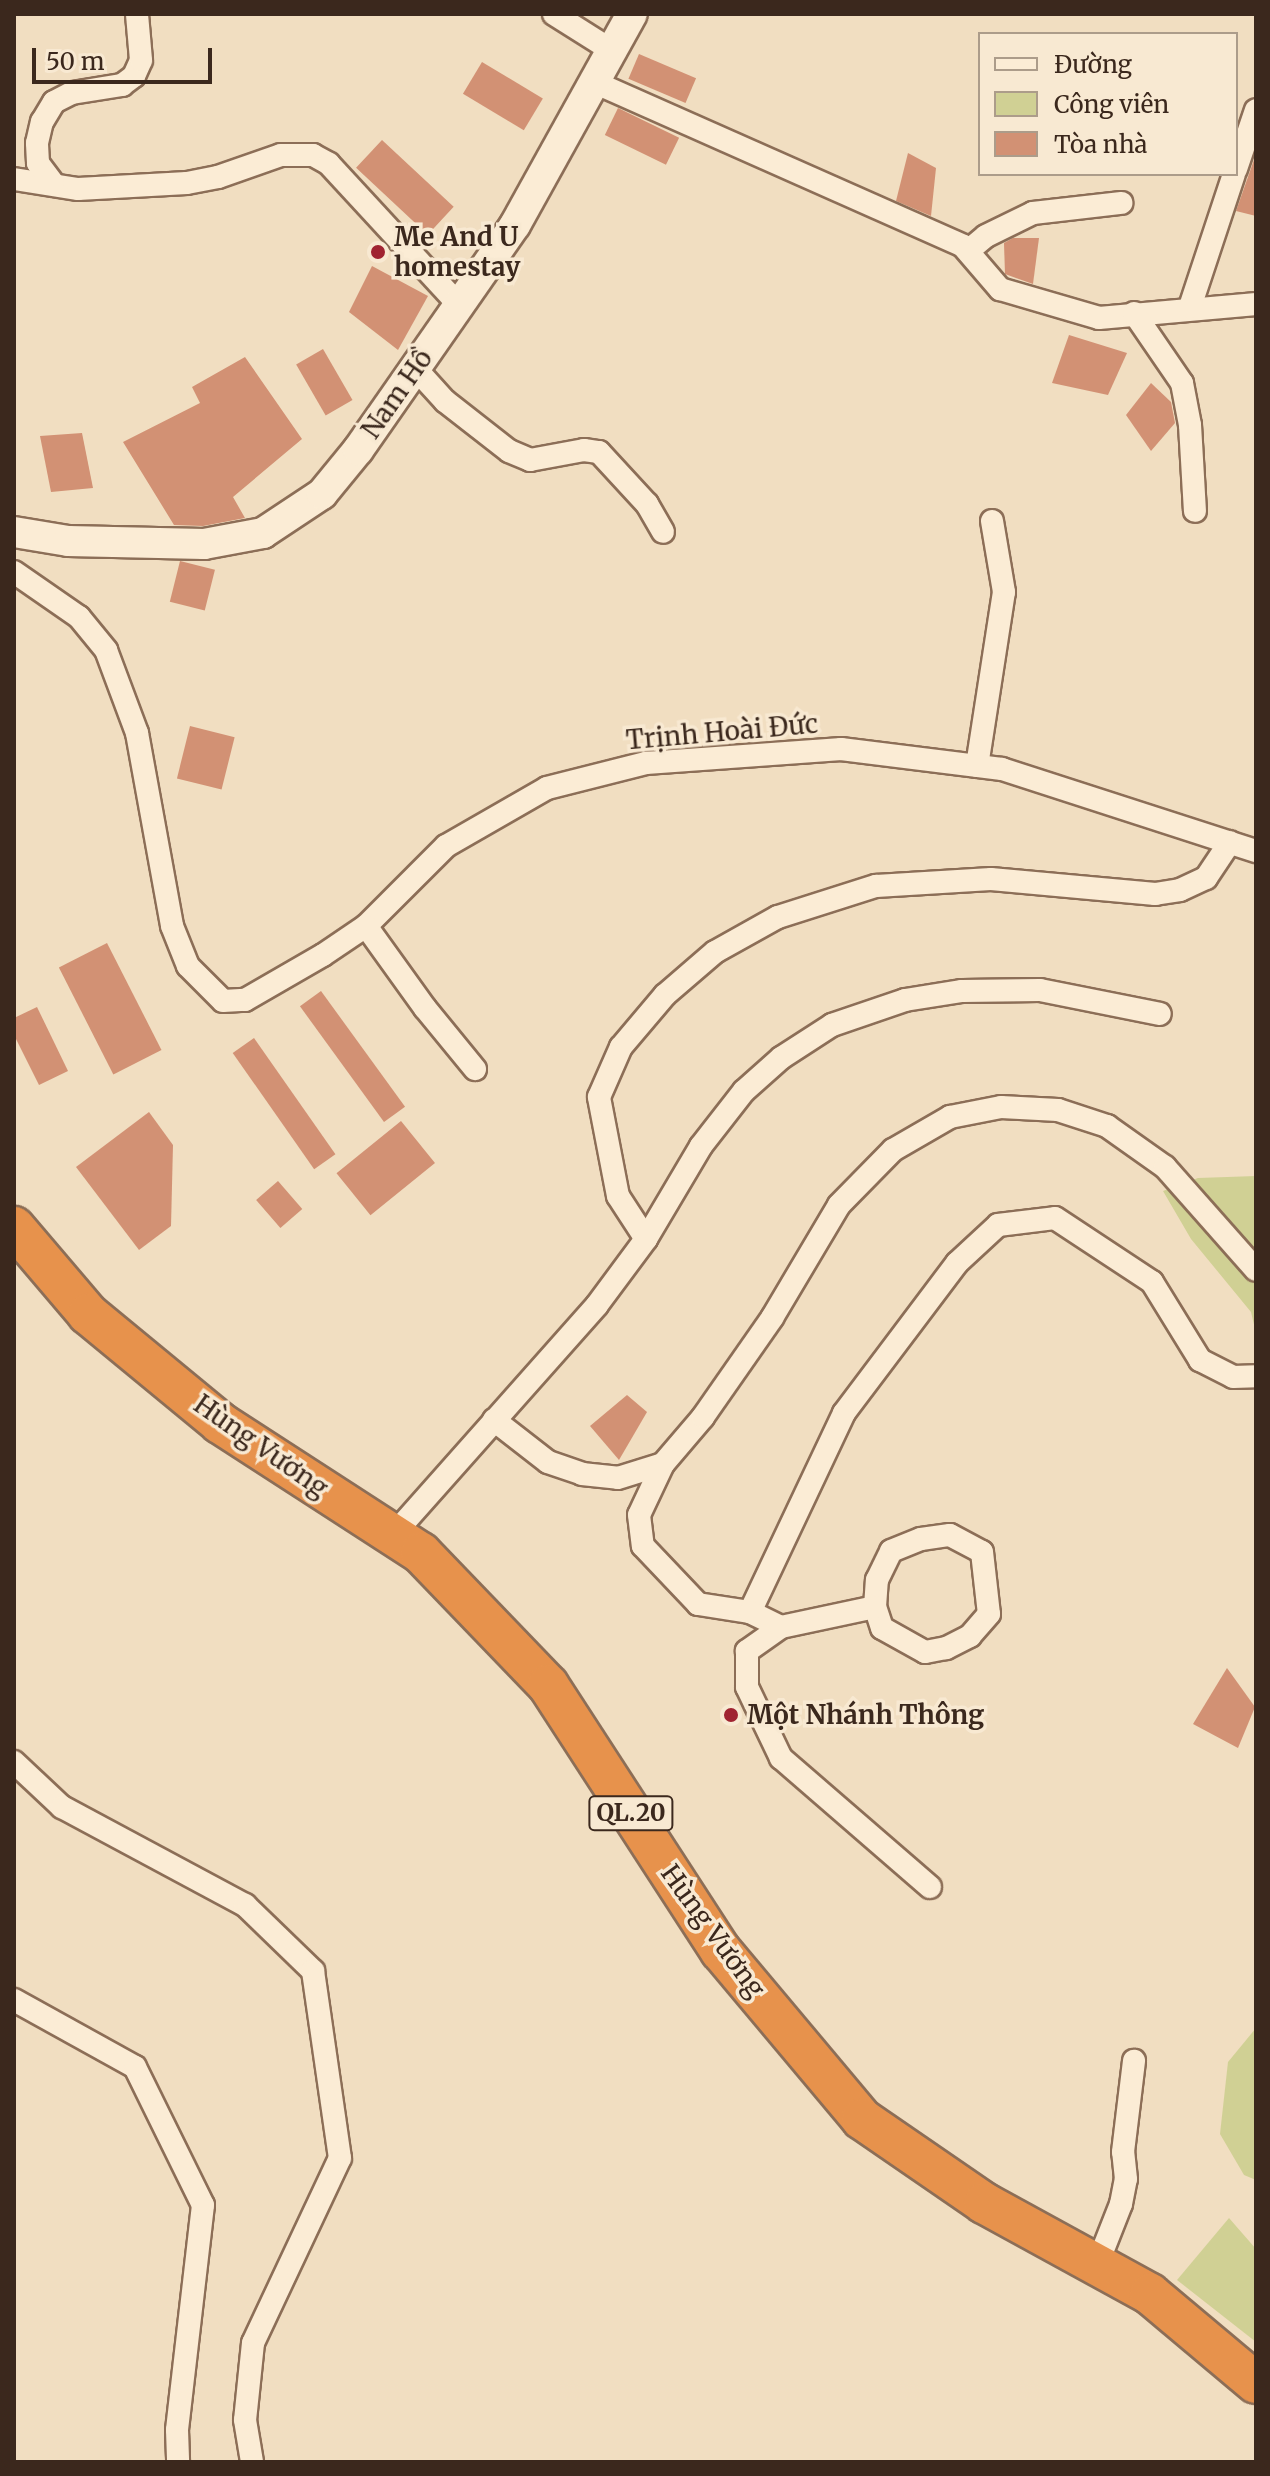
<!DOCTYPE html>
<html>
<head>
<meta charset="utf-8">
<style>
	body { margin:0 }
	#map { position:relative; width:1270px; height:2476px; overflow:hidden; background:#f1dec1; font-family:Merriweather,serif }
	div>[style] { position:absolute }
	.green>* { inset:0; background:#d0d094 }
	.building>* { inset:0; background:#d29174; transform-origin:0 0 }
	.roads { filter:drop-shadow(2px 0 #8c6e57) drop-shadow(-2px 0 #8c6e57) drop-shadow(0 2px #8c6e57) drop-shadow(0 -2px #8c6e57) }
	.street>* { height:22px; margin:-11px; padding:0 11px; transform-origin:11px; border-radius:11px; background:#fbecd5 }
	.secondary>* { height:30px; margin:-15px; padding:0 15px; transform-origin:15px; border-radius:15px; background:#fbecd5 }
	.highway>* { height:40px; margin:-20px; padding:0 20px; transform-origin:20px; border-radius:20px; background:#e7924c }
	.dots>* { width:22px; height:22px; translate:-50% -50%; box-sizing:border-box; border:4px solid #f8e9d2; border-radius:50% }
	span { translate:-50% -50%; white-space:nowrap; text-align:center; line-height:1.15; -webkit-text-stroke:7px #f8e9d2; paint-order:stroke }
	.shield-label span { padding:2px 6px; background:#f8e9d2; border:2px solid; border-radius:6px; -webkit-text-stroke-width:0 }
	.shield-label { font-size:24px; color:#3b281d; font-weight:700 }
	.poi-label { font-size:26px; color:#3b281d; font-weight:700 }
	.left { translate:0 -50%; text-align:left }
	.street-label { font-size:26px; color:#3b281d }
	.frame { position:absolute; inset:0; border:16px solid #3b281d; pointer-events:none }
	.legend { position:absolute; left:978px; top:32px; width:260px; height:144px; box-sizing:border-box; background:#f8e9d2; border:2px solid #ac9c8a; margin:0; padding:10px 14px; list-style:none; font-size:24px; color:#3b281d }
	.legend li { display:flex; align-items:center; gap:16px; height:40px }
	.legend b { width:40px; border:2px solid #ac9c8a }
	.scale { position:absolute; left:32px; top:48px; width:180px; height:36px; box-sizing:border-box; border:4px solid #3b281d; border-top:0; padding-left:10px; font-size:24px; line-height:28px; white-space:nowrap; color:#3b281d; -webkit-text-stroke:6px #f8e9d2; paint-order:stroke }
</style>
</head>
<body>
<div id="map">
	<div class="green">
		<i style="clip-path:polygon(1256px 1176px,1256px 1333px,1251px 1312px,1191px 1239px,1163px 1191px,1198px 1178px)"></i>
		<i style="clip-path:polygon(1256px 2028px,1256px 2180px,1244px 2175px,1220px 2134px,1228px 2062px)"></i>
		<i style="clip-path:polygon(1229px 2218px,1256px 2249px,1256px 2342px,1177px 2280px)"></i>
	</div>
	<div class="building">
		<i style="left:639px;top:54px;width:62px;height:27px;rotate:23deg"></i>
		<i style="left:482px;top:62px;width:71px;height:37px;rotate:31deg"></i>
		<i style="left:618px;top:108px;width:68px;height:30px;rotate:26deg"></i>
		<i style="left:382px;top:140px;width:98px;height:38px;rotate:43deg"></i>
		<i style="clip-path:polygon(908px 153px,936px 168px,931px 216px,896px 201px)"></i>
		<i style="clip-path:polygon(1256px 154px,1256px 216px,1236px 211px)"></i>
		<i style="clip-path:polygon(1013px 238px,1039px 238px,1033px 284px,1005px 274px,1004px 243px)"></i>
		<i style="clip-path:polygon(372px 266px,428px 296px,398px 350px,349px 312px)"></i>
		<i style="clip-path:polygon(1069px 335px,1127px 353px,1108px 395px,1052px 383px)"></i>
		<i style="left:323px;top:349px;width:59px;height:31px;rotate:60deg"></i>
		<i style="clip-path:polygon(245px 357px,302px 439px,233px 497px,245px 518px,203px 526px,174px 525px,123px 442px,200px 403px,192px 387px)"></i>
		<i style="clip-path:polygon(1151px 383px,1171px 402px,1175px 423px,1151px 451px,1126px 415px)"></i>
		<i style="clip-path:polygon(82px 433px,93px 488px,51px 492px,40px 436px)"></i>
		<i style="left:180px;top:561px;width:36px;height:42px;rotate:14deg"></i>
		<i style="left:190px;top:726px;width:46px;height:54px;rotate:14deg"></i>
		<i style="left:107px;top:943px;width:120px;height:54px;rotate:63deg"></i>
		<i style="left:321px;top:991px;width:143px;height:26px;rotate:54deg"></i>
		<i style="clip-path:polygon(37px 1007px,68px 1071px,39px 1085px,14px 1035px,14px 1018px)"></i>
		<i style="left:254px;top:1038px;width:142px;height:26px;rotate:55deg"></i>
		<i style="clip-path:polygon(149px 1112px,173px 1145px,171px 1226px,139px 1250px,76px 1167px)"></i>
		<i style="left:401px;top:1121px;width:54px;height:83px;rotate:51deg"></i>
		<i style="left:278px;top:1181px;width:37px;height:29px;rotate:49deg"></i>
		<i style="clip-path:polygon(627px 1395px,647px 1412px,619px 1460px,590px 1426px)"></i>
		<i style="clip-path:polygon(1227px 1668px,1255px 1707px,1238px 1748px,1193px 1724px)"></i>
	</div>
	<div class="roads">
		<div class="street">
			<i style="left:554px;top:14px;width:71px;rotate:32.3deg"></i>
			<i style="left:596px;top:83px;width:402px;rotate:23.9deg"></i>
			<i style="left:963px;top:246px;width:57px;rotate:49.3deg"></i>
			<i style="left:1000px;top:289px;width:103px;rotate:16.3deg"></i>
			<i style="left:1099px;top:318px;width:158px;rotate:-5.1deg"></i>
			<i style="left:1236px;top:169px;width:62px;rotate:-71.3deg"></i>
			<i style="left:14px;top:179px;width:65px;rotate:8.9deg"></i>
			<i style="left:78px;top:189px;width:109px;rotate:-3.2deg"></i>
			<i style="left:187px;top:183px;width:32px;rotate:-11deg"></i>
			<i style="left:218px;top:177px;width:67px;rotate:-19.2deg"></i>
			<i style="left:281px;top:155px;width:32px"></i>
			<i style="left:313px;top:155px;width:18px;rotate:29deg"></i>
			<i style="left:329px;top:164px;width:192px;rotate:47.3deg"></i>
			<i style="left:53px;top:183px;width:25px;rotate:-127deg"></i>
			<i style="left:38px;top:163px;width:20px;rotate:-93deg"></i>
			<i style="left:37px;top:143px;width:22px;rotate:-77deg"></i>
			<i style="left:42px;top:122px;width:23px;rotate:-59deg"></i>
			<i style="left:54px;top:102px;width:20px;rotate:-27deg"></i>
			<i style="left:72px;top:93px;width:51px;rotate:-9.1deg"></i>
			<i style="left:122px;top:85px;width:15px;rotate:-37deg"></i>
			<i style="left:134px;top:76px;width:17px;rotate:-66deg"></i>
			<i style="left:141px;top:60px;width:46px;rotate:-95deg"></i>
			<i style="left:968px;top:251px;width:23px;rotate:-40deg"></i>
			<i style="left:986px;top:236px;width:52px;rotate:-26.1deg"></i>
			<i style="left:1033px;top:213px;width:89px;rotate:-6.5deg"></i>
			<i style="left:1190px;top:307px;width:140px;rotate:-71.7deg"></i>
			<i style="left:1134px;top:313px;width:85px;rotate:55.6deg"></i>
			<i style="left:1182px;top:383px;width:43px;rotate:79.2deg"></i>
			<i style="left:1190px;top:425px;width:86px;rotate:86.7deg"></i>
			<i style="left:415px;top:368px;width:45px;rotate:47.7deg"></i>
			<i style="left:445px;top:401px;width:81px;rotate:38deg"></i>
			<i style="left:509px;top:451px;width:23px;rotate:23deg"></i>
			<i style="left:530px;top:460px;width:55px;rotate:-10.5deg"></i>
			<i style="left:584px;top:450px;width:15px;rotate:8deg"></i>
			<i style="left:599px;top:452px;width:71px;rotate:47.3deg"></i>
			<i style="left:647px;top:504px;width:32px;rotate:60deg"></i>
			<i style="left:14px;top:572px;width:79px;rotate:34.7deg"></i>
			<i style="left:79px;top:617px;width:43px;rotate:50.7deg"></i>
			<i style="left:106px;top:650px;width:89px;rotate:69.5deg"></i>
			<i style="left:137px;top:733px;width:196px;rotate:79.7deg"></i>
			<i style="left:172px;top:926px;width:43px;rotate:68.2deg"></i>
			<i style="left:188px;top:966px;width:49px;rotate:45deg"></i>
			<i style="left:223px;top:1001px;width:22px;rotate:-3deg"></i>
			<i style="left:245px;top:1000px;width:90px;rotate:-30deg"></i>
			<i style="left:323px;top:955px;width:52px;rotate:-34deg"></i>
			<i style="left:366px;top:926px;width:113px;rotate:-45deg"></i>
			<i style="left:446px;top:846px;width:116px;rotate:-29.9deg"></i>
			<i style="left:547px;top:788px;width:102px;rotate:-14.2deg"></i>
			<i style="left:646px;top:763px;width:196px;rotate:-4.1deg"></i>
			<i style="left:841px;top:749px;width:162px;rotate:7.1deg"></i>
			<i style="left:1002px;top:769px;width:267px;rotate:17.9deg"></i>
			<i style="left:977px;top:766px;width:176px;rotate:-81.2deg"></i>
			<i style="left:1004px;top:592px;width:72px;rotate:-99.6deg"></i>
			<i style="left:366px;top:926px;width:101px;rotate:54.3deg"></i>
			<i style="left:425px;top:1008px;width:79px;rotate:50.7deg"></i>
			<i style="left:646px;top:1239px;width:51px;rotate:-123.1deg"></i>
			<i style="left:618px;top:1196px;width:101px;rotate:-100.9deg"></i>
			<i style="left:599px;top:1097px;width:55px;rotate:-66.3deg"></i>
			<i style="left:621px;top:1047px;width:68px;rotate:-49.8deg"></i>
			<i style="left:665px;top:995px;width:66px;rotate:-40.7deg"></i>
			<i style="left:715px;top:952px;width:72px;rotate:-29.1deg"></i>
			<i style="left:778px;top:917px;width:103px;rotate:-17.6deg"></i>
			<i style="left:876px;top:886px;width:115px;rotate:-3.5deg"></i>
			<i style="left:991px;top:879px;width:165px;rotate:5.2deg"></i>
			<i style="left:1155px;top:894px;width:25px;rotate:-9deg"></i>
			<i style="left:1180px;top:890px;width:29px;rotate:-25deg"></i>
			<i style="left:1206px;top:878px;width:43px;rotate:-56.3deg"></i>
			<i style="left:494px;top:1420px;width:68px;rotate:37.9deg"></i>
			<i style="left:548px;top:1462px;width:36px;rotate:19deg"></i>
			<i style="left:582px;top:1474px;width:36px;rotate:6deg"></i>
			<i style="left:618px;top:1478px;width:47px;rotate:-17.3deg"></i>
			<i style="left:663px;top:1464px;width:62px;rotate:-49.6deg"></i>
			<i style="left:703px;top:1417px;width:121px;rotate:-55.1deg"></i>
			<i style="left:772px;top:1318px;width:131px;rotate:-59.3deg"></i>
			<i style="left:839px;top:1205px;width:77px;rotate:-45.5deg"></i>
			<i style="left:893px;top:1150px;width:66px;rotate:-30.1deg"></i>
			<i style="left:950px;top:1117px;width:52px;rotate:-11.1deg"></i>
			<i style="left:1001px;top:1107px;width:57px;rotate:3deg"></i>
			<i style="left:1058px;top:1110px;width:52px;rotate:18.1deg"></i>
			<i style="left:1107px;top:1126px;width:71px;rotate:35.3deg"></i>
			<i style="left:1165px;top:1167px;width:137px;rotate:48.5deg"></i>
			<i style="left:663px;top:1464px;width:56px;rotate:115.2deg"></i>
			<i style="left:639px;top:1515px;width:31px;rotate:83deg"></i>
			<i style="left:643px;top:1546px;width:80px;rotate:46.5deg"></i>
			<i style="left:698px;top:1604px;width:53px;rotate:8.7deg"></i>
			<i style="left:750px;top:1612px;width:220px;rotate:-64.7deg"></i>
			<i style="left:844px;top:1413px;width:188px;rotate:-53deg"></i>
			<i style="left:957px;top:1263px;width:56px;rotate:-42.8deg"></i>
			<i style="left:998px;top:1225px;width:57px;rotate:-7deg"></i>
			<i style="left:1055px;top:1218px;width:116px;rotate:33.4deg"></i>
			<i style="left:1152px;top:1282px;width:92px;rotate:58.4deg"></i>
			<i style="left:1200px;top:1360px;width:37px;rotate:27deg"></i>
			<i style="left:1233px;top:1377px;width:23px;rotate:-2deg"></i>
			<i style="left:393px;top:1535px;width:307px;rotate:-48.4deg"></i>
			<i style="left:597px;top:1305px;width:82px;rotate:-53.4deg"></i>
			<i style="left:646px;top:1239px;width:108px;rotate:-59.4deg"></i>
			<i style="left:701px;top:1146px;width:70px;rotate:-52deg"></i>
			<i style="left:744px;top:1091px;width:50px;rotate:-41.7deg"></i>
			<i style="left:781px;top:1058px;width:61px;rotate:-32.9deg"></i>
			<i style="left:832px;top:1025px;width:77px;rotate:-18.9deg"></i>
			<i style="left:905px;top:1000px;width:58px;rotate:-9deg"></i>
			<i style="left:962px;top:991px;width:78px;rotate:-0.7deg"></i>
			<i style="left:1040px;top:990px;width:122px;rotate:11.3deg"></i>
			<i style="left:950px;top:1535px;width:36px;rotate:28deg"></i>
			<i style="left:982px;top:1552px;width:62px;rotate:83.6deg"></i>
			<i style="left:989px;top:1614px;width:29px;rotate:131deg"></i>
			<i style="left:970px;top:1636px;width:27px;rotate:153deg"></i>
			<i style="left:946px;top:1648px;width:21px;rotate:169deg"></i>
			<i style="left:925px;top:1652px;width:49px;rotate:-150.8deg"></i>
			<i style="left:882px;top:1628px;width:22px;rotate:-108deg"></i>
			<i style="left:875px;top:1607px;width:27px;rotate:-86deg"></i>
			<i style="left:877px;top:1580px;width:32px;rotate:-64deg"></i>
			<i style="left:891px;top:1551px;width:32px;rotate:-22deg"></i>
			<i style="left:921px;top:1539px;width:29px;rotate:-8deg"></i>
			<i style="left:750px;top:1612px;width:34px;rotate:26deg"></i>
			<i style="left:781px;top:1627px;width:42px;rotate:144.8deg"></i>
			<i style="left:747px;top:1651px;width:36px;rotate:90deg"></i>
			<i style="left:747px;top:1687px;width:79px;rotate:64.4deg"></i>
			<i style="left:781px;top:1758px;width:197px;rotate:40.9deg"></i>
			<i style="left:781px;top:1627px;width:96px;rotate:-12deg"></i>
			<i style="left:14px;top:1762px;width:66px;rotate:43.2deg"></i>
			<i style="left:62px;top:1807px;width:208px;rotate:28.2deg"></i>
			<i style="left:245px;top:1905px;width:95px;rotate:44.1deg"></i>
			<i style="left:313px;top:1971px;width:189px;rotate:81.8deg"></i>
			<i style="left:340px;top:2158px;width:204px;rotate:115.2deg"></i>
			<i style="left:253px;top:2343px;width:77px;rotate:95.9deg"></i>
			<i style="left:245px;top:2420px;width:43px;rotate:80.5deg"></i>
			<i style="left:14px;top:2000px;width:138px;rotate:29deg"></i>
			<i style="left:135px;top:2067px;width:154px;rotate:63.8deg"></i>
			<i style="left:203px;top:2205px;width:226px;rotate:96.6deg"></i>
			<i style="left:177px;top:2430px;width:32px;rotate:88deg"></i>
			<i style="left:1097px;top:2265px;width:66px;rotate:-68.5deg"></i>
			<i style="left:1121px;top:2204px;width:25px;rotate:-79deg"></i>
			<i style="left:1126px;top:2179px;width:27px;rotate:-96deg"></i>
			<i style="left:1123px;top:2152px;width:92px;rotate:-83.1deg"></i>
		</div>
		<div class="secondary">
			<i style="left:14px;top:532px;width:55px;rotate:9.5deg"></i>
			<i style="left:68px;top:541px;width:136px;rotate:1.3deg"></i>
			<i style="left:204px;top:544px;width:60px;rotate:-10.6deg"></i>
			<i style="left:263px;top:533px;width:71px;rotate:-33.5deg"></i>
			<i style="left:322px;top:494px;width:57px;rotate:-50.7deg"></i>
			<i style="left:358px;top:450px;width:274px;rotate:-55.1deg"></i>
			<i style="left:515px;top:225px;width:241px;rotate:-61deg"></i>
		</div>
		<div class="highway">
			<i style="left:14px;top:1227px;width:114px;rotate:49.6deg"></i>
			<i style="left:88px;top:1314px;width:171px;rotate:39.5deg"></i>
			<i style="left:220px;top:1423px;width:239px;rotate:32.9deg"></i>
			<i style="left:421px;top:1553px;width:183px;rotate:46.1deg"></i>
			<i style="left:548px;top:1685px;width:317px;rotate:57deg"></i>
			<i style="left:721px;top:1951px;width:219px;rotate:50deg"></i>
			<i style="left:862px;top:2119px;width:148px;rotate:34.5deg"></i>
			<i style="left:984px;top:2203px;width:189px;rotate:28.7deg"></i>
			<i style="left:1150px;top:2294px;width:138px;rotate:40deg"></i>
		</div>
	</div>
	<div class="dots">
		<i style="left:378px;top:252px;background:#a02331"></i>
		<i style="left:731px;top:1715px;background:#a02331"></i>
	</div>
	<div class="shield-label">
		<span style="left:631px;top:1813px">QL.20</span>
	</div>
	<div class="poi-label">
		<span class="left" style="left:394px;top:252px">Me And U<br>homestay</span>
		<span class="left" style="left:747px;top:1715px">Một Nhánh Thông</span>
	</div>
	<div class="street-label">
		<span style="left:397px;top:394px;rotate:-55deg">Nam Hồ</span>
		<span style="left:722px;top:732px;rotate:-5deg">Trịnh Hoài Đức</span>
		<span style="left:261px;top:1446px;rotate:35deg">Hùng Vương</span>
		<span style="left:713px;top:1931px;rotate:54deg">Hùng Vương</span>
	</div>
	<div class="frame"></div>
	<ul class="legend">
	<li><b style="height:10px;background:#fbecd5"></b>Đường</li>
	<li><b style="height:22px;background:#d0d094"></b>Công viên</li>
	<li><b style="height:22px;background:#d29174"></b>Tòa nhà</li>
	</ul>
	<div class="scale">50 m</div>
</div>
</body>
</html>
